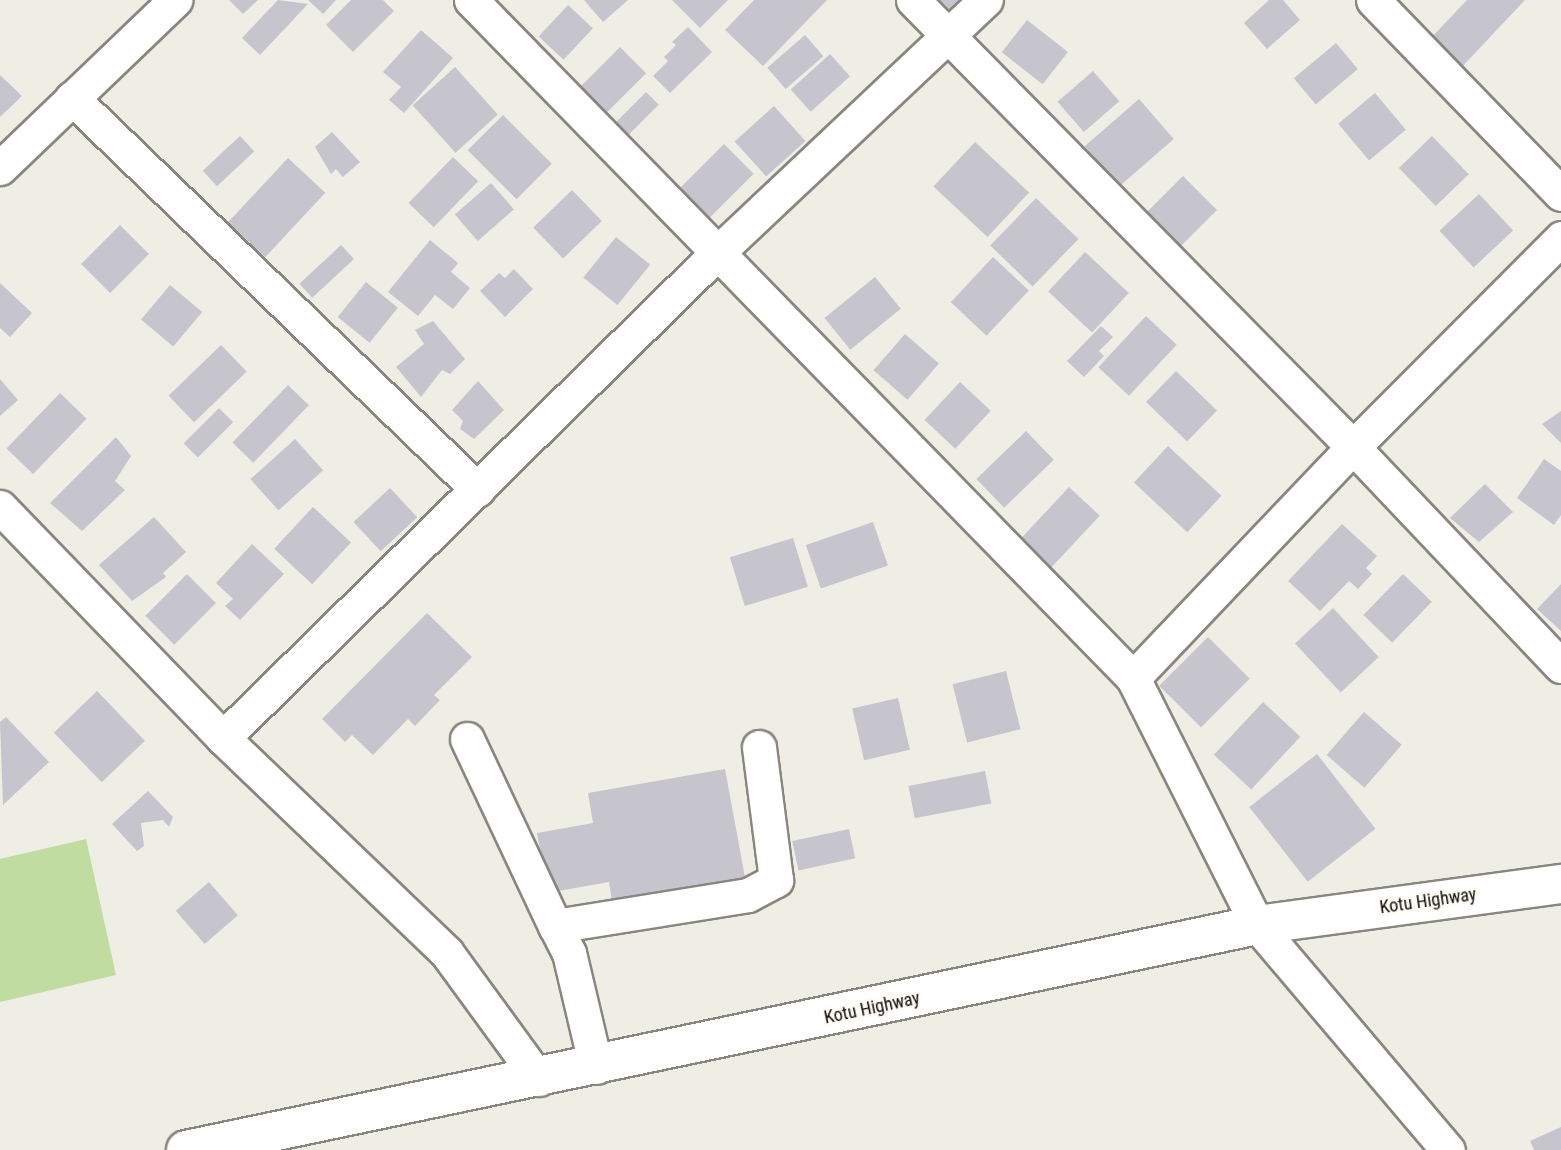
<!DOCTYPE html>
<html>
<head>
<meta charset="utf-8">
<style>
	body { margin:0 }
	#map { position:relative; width:1561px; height:1150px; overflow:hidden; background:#efeee5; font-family:"Roboto Condensed",sans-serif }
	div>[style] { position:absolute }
	.green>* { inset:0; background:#c0dca0 }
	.building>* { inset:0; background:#c6c5ce; transform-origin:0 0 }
	.roads { filter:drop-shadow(2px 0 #88867f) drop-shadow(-2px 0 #88867f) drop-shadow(0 2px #88867f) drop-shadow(0 -2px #88867f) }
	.minor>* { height:33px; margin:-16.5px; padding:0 16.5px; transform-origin:16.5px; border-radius:16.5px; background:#fff }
	.tertiary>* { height:38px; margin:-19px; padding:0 19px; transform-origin:19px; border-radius:19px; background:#fff }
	span { translate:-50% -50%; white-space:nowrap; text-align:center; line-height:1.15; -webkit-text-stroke:5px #fdfbf3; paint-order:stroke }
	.street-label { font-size:18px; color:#0c0c09 }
</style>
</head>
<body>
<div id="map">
	<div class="green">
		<i style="clip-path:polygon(86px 839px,116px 975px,0 1002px,0 859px)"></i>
	</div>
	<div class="building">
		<i style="clip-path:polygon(229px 0,258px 0,243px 14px)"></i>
		<i style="clip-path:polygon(278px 0,308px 4px,260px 55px,242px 38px)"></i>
		<i style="clip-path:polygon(308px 0,336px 0,323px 14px)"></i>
		<i style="clip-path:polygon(351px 0,383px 0,394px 11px,353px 52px,326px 25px)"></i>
		<i style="clip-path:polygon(584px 0,628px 0,603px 22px)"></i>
		<i style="clip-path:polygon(672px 0,728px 0,700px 28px)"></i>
		<i style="clip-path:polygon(754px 0,827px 0,763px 66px,725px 30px)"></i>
		<i style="clip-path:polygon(940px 0,958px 0,949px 9px)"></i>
		<i style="clip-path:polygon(1269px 0,1283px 0,1300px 20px,1267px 49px,1244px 23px)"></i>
		<i style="clip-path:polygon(1467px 0,1525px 0,1460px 69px,1429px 40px)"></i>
		<i style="left:568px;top:5px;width:34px;height:43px;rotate:43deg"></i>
		<i style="left:1027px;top:20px;width:52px;height:41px;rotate:38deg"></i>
		<i style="clip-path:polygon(688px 27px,712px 52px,670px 93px,653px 76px,668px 61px,664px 57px,676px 45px,672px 42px)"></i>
		<i style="clip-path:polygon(421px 30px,453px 58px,404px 113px,389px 100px,401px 87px,383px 72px)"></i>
		<i style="left:805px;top:35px;width:28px;height:50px;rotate:49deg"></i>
		<i style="left:1336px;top:43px;width:34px;height:55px;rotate:50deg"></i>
		<i style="left:620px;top:47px;width:37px;height:60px;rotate:45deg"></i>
		<i style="left:830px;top:54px;width:30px;height:53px;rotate:48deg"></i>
		<i style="left:455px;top:67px;width:64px;height:57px;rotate:48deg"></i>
		<i style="left:1093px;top:71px;width:40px;height:47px;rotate:49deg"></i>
		<i style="clip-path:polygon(0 75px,22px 96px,0 117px)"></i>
		<i style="left:646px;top:92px;width:18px;height:47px;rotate:45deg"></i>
		<i style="left:1375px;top:93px;width:48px;height:48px;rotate:50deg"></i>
		<i style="left:1139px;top:99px;width:53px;height:72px;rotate:49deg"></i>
		<i style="left:774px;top:106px;width:47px;height:53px;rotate:48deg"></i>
		<i style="left:503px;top:115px;width:69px;height:50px;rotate:45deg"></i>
		<i style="clip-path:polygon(332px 132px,360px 162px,343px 177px,336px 169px,331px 174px,315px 147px)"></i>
		<i style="left:240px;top:136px;width:21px;height:51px;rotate:47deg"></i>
		<i style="left:1432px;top:136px;width:53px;height:46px;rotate:46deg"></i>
		<i style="left:975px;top:142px;width:74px;height:61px;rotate:43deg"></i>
		<i style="left:724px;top:144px;width:42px;height:66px;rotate:45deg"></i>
		<i style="left:453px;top:157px;width:35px;height:64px;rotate:44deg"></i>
		<i style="left:288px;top:158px;width:51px;height:88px;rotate:43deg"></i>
		<i style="left:1183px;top:176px;width:48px;height:53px;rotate:45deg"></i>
		<i style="left:491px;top:183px;width:35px;height:48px;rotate:49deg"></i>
		<i style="left:572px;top:190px;width:43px;height:54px;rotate:46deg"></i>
		<i style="left:1479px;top:194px;width:50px;height:54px;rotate:47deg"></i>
		<i style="left:1036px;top:198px;width:59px;height:66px;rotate:44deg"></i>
		<i style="left:120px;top:225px;width:41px;height:55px;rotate:45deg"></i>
		<i style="left:616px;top:237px;width:44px;height:52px;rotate:39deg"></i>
		<i style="clip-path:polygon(430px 240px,458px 263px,451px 272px,470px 288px,453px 309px,435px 295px,418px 316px,388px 292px)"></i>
		<i style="left:341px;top:245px;width:19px;height:57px;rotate:47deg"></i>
		<i style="left:1085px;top:252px;width:60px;height:54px;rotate:43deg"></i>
		<i style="left:993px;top:257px;width:49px;height:62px;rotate:43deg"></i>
		<i style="clip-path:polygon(514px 269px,533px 289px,505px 317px,480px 291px,499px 273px,505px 278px)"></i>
		<i style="left:875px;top:277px;width:41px;height:65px;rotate:51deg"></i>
		<i style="left:366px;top:282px;width:41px;height:45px;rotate:39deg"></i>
		<i style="clip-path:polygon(0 283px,32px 313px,10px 337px,0 328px)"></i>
		<i style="left:170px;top:285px;width:42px;height:45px;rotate:40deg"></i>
		<i style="left:1146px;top:316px;width:42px;height:70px;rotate:43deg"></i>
		<i style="clip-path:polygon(433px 321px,465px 359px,450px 374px,442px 370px,421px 397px,396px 367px,424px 344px,415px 330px)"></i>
		<i style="clip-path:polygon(1101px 326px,1113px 337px,1099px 351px,1104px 356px,1084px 377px,1067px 361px)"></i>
		<i style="left:905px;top:334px;width:45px;height:48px;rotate:41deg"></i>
		<i style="left:221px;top:345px;width:37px;height:73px;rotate:46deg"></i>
		<i style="left:1176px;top:371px;width:57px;height:43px;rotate:44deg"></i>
		<i style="clip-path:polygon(0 379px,18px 400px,0 416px)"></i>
		<i style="clip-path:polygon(478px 381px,504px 410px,474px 439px,460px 429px,463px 421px,452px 410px)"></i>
		<i style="left:960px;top:382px;width:42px;height:52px;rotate:43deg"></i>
		<i style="left:288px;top:385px;width:29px;height:80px;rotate:44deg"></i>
		<i style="left:60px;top:393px;width:37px;height:77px;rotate:44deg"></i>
		<i style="left:219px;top:408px;width:20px;height:50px;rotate:45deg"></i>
		<i style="clip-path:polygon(1561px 411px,1561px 443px,1542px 424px)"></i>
		<i style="left:1026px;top:431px;width:40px;height:69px;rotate:46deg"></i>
		<i style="clip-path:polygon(116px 437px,131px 456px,115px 481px,125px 490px,82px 531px,50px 503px)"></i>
		<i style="left:295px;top:439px;width:42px;height:60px;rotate:48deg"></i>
		<i style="left:1168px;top:446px;width:73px;height:50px;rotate:43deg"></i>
		<i style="clip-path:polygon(1544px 459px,1561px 471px,1561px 515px,1554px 525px,1517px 498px)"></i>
		<i style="clip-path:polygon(1485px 484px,1513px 512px,1479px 542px,1450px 518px)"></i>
		<i style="left:1069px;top:487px;width:42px;height:83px;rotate:43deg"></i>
		<i style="left:390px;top:488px;width:40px;height:50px;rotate:47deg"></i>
		<i style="left:313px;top:507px;width:52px;height:57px;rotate:43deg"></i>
		<i style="clip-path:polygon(154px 517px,186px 552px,163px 573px,166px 577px,132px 601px,99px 565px)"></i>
		<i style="left:873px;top:522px;width:46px;height:71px;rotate:71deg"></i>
		<i style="clip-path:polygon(1342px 524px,1377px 556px,1366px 568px,1372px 574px,1358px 589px,1349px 581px,1320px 611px,1288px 581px)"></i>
		<i style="left:793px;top:538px;width:51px;height:66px;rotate:73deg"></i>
		<i style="clip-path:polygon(252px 544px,284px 574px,240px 620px,225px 606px,233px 599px,216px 583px)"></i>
		<i style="left:187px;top:574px;width:41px;height:59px;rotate:45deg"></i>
		<i style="left:1403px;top:574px;width:40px;height:57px;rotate:44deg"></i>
		<i style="clip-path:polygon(1561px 584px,1561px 631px,1537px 609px)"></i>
		<i style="left:1333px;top:608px;width:67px;height:52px;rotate:47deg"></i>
		<i style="clip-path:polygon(427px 613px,472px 657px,434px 695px,440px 700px,415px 726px,408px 719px,373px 755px,352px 735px,345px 742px,322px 719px)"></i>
		<i style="left:1208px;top:637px;width:59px;height:69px;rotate:45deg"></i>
		<i style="left:1006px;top:671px;width:60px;height:55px;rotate:76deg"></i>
		<i style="left:97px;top:691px;width:69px;height:60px;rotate:46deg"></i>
		<i style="left:898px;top:698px;width:53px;height:47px;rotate:77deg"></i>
		<i style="left:1263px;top:702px;width:51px;height:72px;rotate:43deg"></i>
		<i style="left:1364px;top:712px;width:50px;height:57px;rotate:41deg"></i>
		<i style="clip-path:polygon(6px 717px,49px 762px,3px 805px,0 722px)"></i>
		<i style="left:1317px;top:754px;width:95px;height:86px;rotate:52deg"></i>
		<i style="clip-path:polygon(725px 769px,746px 883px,613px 907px,609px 882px,547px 893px,537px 833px,593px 823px,588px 793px)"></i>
		<i style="left:985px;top:771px;width:33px;height:78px;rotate:79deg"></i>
		<i style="clip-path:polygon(148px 791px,173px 817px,169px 827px,163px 820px,141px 823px,144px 846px,137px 851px,112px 824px)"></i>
		<i style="left:849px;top:829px;width:30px;height:58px;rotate:78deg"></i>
		<i style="left:209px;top:882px;width:44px;height:44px;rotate:49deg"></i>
		<i style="clip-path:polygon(1561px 1127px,1561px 1150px,1534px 1150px,1530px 1141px)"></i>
	</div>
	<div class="roads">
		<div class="minor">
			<i style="left:471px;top:0;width:948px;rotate:45.68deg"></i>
			<i style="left:1133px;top:678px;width:276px;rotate:63.3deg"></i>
			<i style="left:1257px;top:925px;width:295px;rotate:49.7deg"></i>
			<i style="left:913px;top:0;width:627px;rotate:45.45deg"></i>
			<i style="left:1353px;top:447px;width:302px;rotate:46.5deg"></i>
			<i style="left:1373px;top:0;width:270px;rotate:45.9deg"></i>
			<i style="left:72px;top:98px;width:564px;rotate:43.99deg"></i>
			<i style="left:0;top:168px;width:243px;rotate:-43.8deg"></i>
			<i style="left:0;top:507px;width:321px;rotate:46deg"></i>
			<i style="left:223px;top:738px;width:310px;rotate:43.8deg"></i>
			<i style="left:447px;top:953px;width:156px;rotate:53.9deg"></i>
			<i style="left:1133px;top:678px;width:319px;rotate:-46.4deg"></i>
			<i style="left:1353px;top:447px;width:295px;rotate:-45.1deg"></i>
			<i style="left:223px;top:738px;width:689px;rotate:-44.47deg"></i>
			<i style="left:715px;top:255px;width:372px;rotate:-43.3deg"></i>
			<i style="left:467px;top:739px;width:207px;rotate:64.8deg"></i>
			<i style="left:596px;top:1067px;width:117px;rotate:-103.3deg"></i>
			<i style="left:569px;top:953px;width:30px;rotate:-117deg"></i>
			<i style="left:555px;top:926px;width:195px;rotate:-9.1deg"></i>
			<i style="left:748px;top:895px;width:32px;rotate:-28deg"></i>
			<i style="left:776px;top:880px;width:134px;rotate:-97.3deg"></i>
		</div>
		<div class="tertiary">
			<i style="left:186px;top:1150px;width:1094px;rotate:-11.86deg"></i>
			<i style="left:1257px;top:925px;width:307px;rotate:-7.7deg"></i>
		</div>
	</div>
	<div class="street-label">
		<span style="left:1428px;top:901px;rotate:-8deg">Kotu Highway</span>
		<span style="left:872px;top:1008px;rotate:-12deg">Kotu Highway</span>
	</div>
</div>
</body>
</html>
